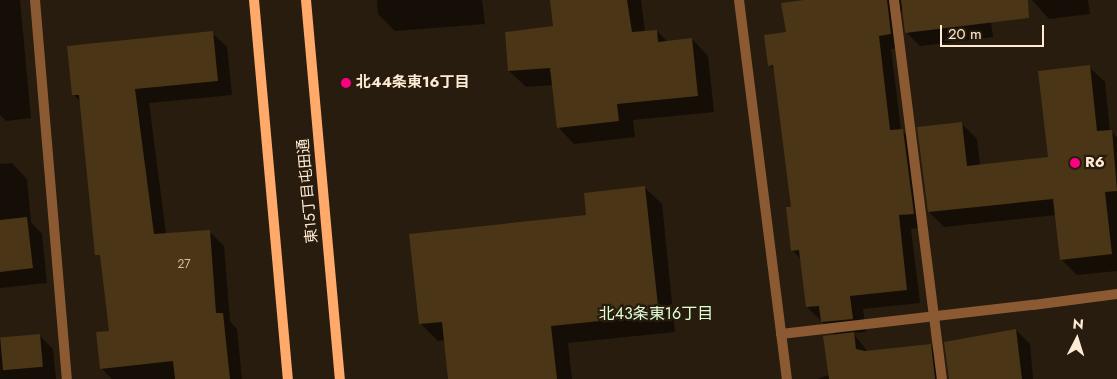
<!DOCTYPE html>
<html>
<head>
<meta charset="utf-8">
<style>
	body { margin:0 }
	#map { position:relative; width:1117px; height:379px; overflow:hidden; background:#271c0d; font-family:Jost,"Noto Sans JP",sans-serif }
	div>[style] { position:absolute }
	.shadow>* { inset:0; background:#0007 }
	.building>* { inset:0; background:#4a3617; transform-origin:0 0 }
	.lane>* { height:10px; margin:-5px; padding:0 5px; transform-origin:5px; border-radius:5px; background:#8b5a33 }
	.street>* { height:10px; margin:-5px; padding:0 5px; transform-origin:5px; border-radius:5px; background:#8b5a33 }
	.secondary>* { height:10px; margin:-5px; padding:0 5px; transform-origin:5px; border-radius:5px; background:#ffa96a }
	.dots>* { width:14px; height:14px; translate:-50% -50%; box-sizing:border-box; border:2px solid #271c0d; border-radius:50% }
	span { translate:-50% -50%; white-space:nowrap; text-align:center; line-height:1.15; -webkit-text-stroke:4.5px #271c0d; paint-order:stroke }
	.number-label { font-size:12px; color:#d2bda4 }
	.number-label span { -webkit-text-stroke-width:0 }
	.poi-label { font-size:15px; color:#ffead3; font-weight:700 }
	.left { translate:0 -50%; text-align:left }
	.street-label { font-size:15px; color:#ffead3 }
	.neighbourhood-label { font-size:16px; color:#dfffd5 }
	.north { position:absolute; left:1052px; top:314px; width:50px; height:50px; -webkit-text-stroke:4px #271c0d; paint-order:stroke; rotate:5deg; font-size:14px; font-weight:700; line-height:20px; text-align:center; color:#ffead3 }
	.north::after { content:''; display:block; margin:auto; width:18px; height:22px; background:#ffead3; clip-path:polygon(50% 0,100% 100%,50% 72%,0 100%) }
	.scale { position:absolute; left:940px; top:25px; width:104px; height:22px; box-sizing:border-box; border:2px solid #ffead3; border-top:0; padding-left:6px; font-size:15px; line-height:18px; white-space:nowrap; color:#ffead3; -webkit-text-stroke:4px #271c0d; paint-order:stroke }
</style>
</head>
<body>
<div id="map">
	<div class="shadow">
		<i style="clip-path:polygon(0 0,20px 0,31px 118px,6px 121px,0 115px)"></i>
		<i style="clip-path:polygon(377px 0,482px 0,485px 24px,395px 31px,378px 14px)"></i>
		<i style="clip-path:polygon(551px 0,641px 0,645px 32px,657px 31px,668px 42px,692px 39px,708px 56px,714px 112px,633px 120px,635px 137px,574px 144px,558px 127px,553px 85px,526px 87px,509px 71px,555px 27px)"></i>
		<i style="clip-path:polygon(813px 0,988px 0,993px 37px,920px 46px,906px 32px,903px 10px,900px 14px,904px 47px,891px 49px,901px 130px,916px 144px,927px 227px,911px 229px,920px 303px,863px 309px,866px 332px,853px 333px,868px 352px,930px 345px,944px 359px,946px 379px,817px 379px,829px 375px,836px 336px,807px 307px,801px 259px,792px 250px,793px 208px,775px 71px,770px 65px)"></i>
		<i style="clip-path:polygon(1032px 0,1088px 0,1090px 14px,1049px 19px)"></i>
		<i style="clip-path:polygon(212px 33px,227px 47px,232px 95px,149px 103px,166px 234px,209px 231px,224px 246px,230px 321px,237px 329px,242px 379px,112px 379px,101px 368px,110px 332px,82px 103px,74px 95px)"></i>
		<i style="clip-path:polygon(1089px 67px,1105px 82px,1110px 131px,1117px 137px,1117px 271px,1077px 275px,1062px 260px,1056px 215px,944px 227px,929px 212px,962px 124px,977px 139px,980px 165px,1049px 158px)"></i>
		<i style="clip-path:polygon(12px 163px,27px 179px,31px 222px,42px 234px,47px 283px,0 288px,0 164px)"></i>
		<i style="clip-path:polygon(644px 187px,662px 204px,675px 332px,568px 343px,572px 379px,449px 379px,445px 340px,438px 341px,421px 324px,588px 216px)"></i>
		<i style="clip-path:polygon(1016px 330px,1030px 344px,1033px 379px,950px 379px)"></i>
		<i style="clip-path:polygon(40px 336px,53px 349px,56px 379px,0 379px,0 339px)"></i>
	</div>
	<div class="building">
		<i style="clip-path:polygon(550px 0,627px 0,632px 32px,657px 30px,658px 42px,692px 38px,698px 96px,617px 104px,619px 121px,557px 128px,550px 68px,508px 71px,505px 32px,553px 26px)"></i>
		<i style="clip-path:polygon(804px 0,887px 0,891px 34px,879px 36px,890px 130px,903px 129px,914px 214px,899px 215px,907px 290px,850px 296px,853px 319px,821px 322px,819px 306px,806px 307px,799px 250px,791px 251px,786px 207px,791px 207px,773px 65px,768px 66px,764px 35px,786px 32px,781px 3px)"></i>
		<i style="clip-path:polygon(901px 0,1028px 0,1029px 18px,905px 33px)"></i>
		<i style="clip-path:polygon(213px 31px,218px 81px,135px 89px,154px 234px,210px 230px,216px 313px,223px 313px,230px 379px,175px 379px,173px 361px,100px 369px,96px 332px,109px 331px,100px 255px,95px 255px,79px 95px,72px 95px,67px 46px)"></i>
		<i style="clip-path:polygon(1090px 65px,1097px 131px,1112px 130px,1117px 191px,1105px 192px,1112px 254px,1060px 260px,1053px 199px,928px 212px,917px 127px,962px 122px,967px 166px,1048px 157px,1038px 71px)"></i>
		<i style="clip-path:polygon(645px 186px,659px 315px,551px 326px,557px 379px,448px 379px,442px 322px,419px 324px,409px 234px,586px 215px,584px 193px)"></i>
		<i style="clip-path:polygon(27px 217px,33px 268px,0 272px,0 220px)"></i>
		<i style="clip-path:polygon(1016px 329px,1022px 379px,949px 379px,944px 342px)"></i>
		<i style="clip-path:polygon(854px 332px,856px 349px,865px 351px,931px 344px,935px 379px,829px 379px,823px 336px)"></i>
		<i style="left:40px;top:334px;width:33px;height:40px;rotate:85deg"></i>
	</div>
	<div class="lane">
		<i style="left:1033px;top:305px;width:85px;rotate:-7.5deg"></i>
	</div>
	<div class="street">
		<i style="left:35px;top:0;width:380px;rotate:85.2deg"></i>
		<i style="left:739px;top:0;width:382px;rotate:82.8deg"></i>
		<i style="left:894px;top:0;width:382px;rotate:82.8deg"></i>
		<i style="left:781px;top:334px;width:254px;rotate:-6.6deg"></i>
	</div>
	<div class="secondary">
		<i style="left:254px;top:0;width:381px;rotate:84.9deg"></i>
		<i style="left:306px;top:0;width:381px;rotate:84.9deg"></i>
	</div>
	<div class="dots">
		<i style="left:346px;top:83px;background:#fe007f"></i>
		<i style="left:1075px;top:163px;background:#fe007f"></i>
	</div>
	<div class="number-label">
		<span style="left:184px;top:265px">27</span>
	</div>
	<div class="poi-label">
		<span class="left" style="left:356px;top:83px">北44条東16丁目</span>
		<span class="left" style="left:1085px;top:163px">R6</span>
	</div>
	<div class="street-label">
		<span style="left:308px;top:191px;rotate:-95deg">東15丁目屯田通</span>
	</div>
	<div class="neighbourhood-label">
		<span style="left:656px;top:314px">北43条東16丁目</span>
	</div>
	<div class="north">N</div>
	<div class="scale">20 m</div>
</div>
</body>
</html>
